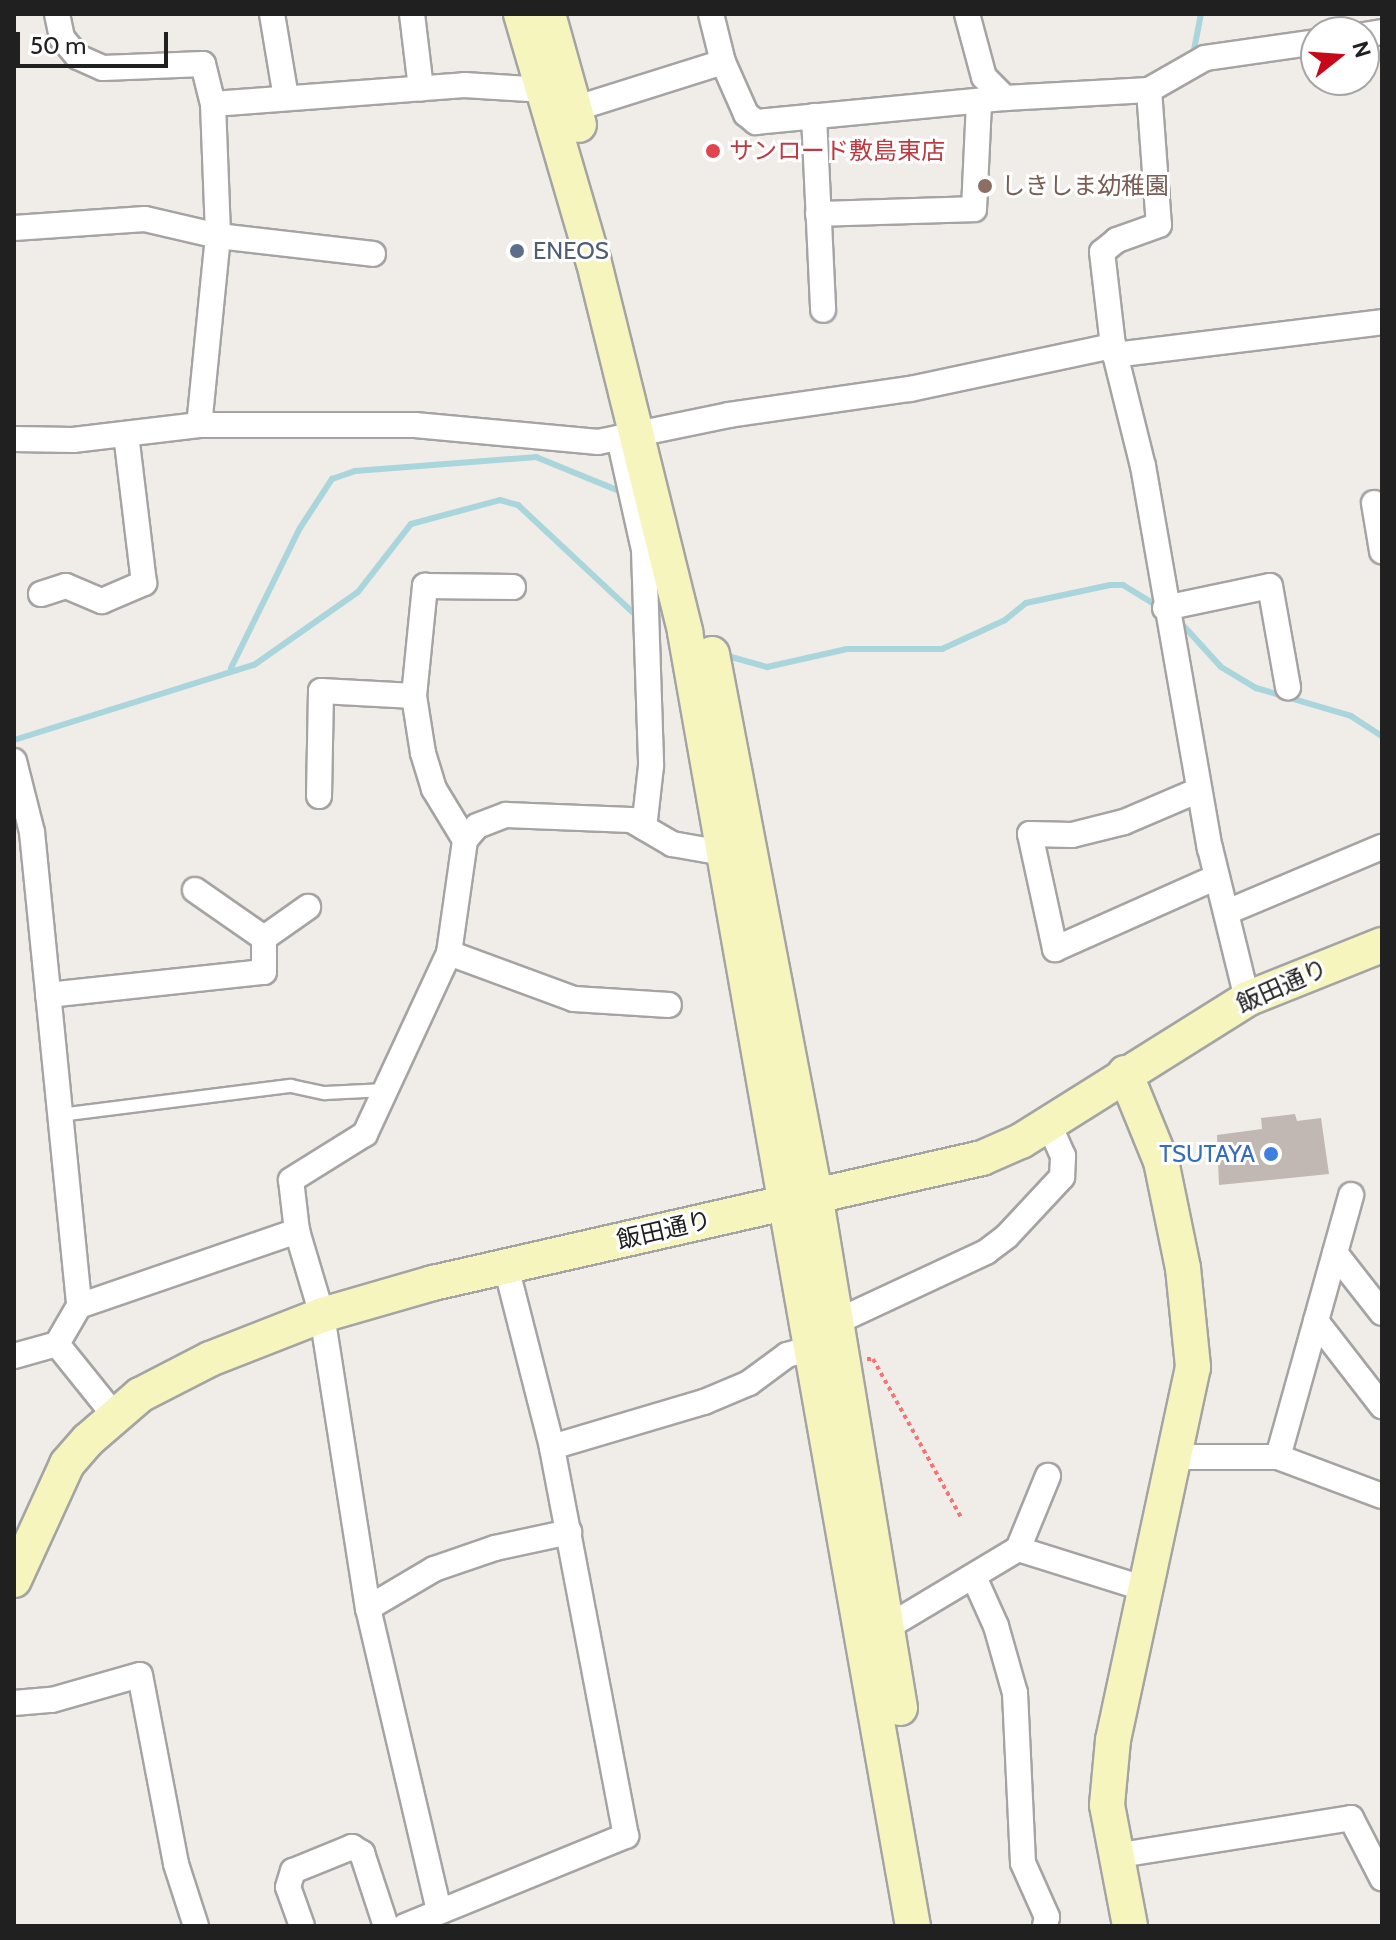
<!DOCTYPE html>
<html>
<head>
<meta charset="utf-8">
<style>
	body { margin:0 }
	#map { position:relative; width:1396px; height:1940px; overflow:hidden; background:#f0ece7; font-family:Cabin,"Noto Sans JP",sans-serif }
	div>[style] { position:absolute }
	.stream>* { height:6px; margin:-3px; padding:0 3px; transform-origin:3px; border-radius:3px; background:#a9d5dc }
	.building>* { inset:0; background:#c1b8b3 }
	.path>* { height:4px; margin-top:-2px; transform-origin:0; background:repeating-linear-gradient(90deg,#f47574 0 4px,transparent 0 8px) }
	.roads { filter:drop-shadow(2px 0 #a4a4a4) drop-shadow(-2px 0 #a4a4a4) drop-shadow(0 2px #a4a4a4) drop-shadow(0 -2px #a4a4a4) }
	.lane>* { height:12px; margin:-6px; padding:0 6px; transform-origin:6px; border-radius:6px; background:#fff }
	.street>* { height:24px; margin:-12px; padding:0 12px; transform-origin:12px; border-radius:12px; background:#fff }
	.secondary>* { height:34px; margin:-17px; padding:0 17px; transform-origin:17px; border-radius:17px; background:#f7f5be }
	.dots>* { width:22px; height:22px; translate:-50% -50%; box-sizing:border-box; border:4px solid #fff; border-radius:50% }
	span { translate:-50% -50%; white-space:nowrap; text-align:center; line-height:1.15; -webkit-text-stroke:6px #fff; paint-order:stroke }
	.health-label { font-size:24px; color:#be3a42 }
	.left { translate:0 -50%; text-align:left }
	.education-label { font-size:24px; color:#785e54 }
	.service-label { font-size:24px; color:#4e5e75 }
	.street-label { font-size:24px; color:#202020 }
	.shop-label { font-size:24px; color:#366cbe }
	.right { translate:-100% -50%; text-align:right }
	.frame { position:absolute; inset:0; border:16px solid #202020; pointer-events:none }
	.north { position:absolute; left:1300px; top:16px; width:80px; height:80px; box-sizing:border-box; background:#fff; border:2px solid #a6a6a6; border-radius:50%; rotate:73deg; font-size:22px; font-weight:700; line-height:32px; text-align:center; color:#202020 }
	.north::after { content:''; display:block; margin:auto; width:28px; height:36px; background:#c8081a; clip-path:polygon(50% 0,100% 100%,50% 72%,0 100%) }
	.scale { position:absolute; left:16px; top:32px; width:152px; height:36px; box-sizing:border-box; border:4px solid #202020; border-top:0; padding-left:10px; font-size:24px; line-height:28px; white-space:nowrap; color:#202020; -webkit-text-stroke:6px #fff; paint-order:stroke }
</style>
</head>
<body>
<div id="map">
	<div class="stream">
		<i style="left:1193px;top:55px;width:42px;rotate:-79deg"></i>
		<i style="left:1181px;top:623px;width:59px;rotate:47.7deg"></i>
		<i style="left:1221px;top:667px;width:41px;rotate:31deg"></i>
		<i style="left:1256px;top:688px;width:99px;rotate:16.4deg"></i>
		<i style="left:1351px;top:716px;width:37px;rotate:33deg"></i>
		<i style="left:724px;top:655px;width:45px;rotate:15.6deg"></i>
		<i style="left:767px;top:667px;width:82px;rotate:-12.7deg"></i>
		<i style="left:847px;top:649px;width:95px"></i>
		<i style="left:942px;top:649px;width:69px;rotate:-24.7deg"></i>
		<i style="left:1005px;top:620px;width:27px;rotate:-39deg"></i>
		<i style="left:1026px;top:603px;width:86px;rotate:-12.1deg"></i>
		<i style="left:1110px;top:585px;width:13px"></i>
		<i style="left:1123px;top:585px;width:42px;rotate:31.4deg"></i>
		<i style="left:231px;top:668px;width:156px;rotate:-63.8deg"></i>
		<i style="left:300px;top:528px;width:59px;rotate:-56.9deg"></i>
		<i style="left:332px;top:479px;width:24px;rotate:-19deg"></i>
		<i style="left:355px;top:471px;width:182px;rotate:-4.4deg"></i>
		<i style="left:536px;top:457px;width:95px;rotate:22.2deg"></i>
		<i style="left:14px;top:740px;width:251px;rotate:-17.4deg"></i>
		<i style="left:254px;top:665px;width:127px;rotate:-35.1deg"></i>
		<i style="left:358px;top:592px;width:86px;rotate:-52.1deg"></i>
		<i style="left:411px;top:524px;width:92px;rotate:-15.1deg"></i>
		<i style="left:500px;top:500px;width:19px;rotate:16deg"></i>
		<i style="left:518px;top:505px;width:167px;rotate:43.1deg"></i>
	</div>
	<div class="building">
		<i style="clip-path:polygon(1295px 1114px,1297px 1121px,1321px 1118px,1329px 1174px,1219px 1185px,1217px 1135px,1262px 1129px,1261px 1118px)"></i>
	</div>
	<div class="path">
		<i style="left:867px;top:1359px;width:6px"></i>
		<i style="left:873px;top:1359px;width:181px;rotate:60.9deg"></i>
	</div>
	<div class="roads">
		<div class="lane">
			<i style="left:60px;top:1115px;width:233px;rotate:-7.2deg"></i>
			<i style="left:291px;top:1086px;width:35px;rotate:12deg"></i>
			<i style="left:325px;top:1093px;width:61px;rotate:-2.8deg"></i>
		</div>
		<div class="street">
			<i style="left:57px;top:14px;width:25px;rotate:78deg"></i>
			<i style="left:62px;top:38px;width:25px;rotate:50deg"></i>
			<i style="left:78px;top:57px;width:27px;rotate:24deg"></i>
			<i style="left:103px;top:68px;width:100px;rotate:-2.3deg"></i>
			<i style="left:203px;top:64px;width:41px;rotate:76deg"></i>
			<i style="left:213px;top:104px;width:132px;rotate:87.8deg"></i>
			<i style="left:218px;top:236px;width:190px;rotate:95.7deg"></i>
			<i style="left:272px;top:14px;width:85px;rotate:80.5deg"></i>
			<i style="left:412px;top:14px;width:75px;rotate:83.1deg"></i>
			<i style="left:711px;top:14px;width:49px;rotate:76deg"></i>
			<i style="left:723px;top:62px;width:57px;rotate:66.1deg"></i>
			<i style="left:746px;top:114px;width:13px;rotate:39deg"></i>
			<i style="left:756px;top:122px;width:250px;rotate:-5.5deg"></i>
			<i style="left:967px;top:14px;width:65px;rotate:74.9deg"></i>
			<i style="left:984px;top:77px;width:30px;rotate:45deg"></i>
			<i style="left:1005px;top:98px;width:144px;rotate:-3.2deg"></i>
			<i style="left:1149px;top:90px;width:64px;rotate:-29.7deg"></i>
			<i style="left:1205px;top:58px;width:112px;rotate:-8.2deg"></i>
			<i style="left:1364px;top:35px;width:18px;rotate:-9deg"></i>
			<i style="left:1149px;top:90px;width:135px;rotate:85.8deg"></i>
			<i style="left:1159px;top:225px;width:45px;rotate:160.3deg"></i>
			<i style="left:1117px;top:240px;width:19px;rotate:141deg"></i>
			<i style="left:1102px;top:252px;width:95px;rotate:83.3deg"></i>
			<i style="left:1113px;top:346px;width:124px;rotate:76deg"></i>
			<i style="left:1143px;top:466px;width:388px;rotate:80.1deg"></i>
			<i style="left:1210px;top:848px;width:155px;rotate:76.2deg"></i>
			<i style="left:213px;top:104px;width:252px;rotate:-4.3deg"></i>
			<i style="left:464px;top:85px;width:81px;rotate:3.5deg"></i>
			<i style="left:574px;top:109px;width:156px;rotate:-17.5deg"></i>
			<i style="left:814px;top:116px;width:194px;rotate:87.3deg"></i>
			<i style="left:818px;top:214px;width:156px;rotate:-1.8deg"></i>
			<i style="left:974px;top:209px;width:108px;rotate:-87.3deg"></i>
			<i style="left:14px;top:228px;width:131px;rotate:-3.9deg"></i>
			<i style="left:145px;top:219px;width:75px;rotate:13.1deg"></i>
			<i style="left:218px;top:236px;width:156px;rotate:6.6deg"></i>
			<i style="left:1115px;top:355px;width:269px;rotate:-7deg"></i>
			<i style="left:619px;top:438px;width:115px;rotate:77.4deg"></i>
			<i style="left:644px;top:550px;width:216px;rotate:88.1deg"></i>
			<i style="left:651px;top:766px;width:62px;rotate:96.4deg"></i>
			<i style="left:14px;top:439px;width:59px;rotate:1deg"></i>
			<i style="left:73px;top:440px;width:127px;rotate:-6.8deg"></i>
			<i style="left:199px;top:425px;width:216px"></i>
			<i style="left:415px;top:425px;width:184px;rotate:5.3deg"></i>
			<i style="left:598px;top:442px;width:134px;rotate:-11.6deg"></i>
			<i style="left:729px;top:415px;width:183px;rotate:-8.2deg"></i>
			<i style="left:910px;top:389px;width:208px;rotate:-12deg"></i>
			<i style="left:1374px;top:503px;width:49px;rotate:80.5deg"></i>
			<i style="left:41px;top:594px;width:26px;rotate:-18deg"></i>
			<i style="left:66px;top:586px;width:39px;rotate:23deg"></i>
			<i style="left:102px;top:601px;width:46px;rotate:-23.2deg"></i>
			<i style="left:144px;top:583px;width:150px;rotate:-96.9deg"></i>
			<i style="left:1165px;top:608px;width:107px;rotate:-11.8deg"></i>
			<i style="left:1270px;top:586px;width:103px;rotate:79.9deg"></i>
			<i style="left:14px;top:761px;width:73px;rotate:75.8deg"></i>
			<i style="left:32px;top:832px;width:476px;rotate:84.3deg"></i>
			<i style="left:79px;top:1306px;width:44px;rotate:120.1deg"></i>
			<i style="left:57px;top:1344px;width:45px;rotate:164.4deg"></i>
			<i style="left:1199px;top:790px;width:82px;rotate:156.9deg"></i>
			<i style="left:1124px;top:822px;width:54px;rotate:166deg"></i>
			<i style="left:1072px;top:835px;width:42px;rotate:-178.6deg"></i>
			<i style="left:1030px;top:834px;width:118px;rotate:77.7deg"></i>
			<i style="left:1055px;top:949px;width:177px;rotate:-24deg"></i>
			<i style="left:319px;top:796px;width:105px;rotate:-88.9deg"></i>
			<i style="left:321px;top:691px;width:93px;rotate:3.1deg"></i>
			<i style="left:465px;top:840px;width:60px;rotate:-121.3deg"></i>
			<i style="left:434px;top:789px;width:38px;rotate:-107deg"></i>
			<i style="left:423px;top:753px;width:58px;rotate:-99deg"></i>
			<i style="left:414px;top:696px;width:111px;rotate:-84.3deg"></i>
			<i style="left:425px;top:586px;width:88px;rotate:0.7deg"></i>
			<i style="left:195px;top:890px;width:84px;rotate:34.8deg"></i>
			<i style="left:1227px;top:912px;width:168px;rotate:-22.8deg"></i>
			<i style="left:449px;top:953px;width:133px;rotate:20.2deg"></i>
			<i style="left:574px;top:999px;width:95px;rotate:3.6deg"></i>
			<i style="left:48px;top:995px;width:217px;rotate:-6.1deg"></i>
			<i style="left:264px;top:972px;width:34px;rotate:-90deg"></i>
			<i style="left:264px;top:938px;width:54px;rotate:-35.2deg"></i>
			<i style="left:297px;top:1231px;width:88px;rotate:73.4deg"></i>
			<i style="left:322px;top:1315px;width:297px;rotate:81.1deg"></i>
			<i style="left:368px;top:1608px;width:311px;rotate:76.8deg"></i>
			<i style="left:1335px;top:1253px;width:76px;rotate:51.9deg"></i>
			<i style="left:79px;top:1306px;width:231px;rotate:-19deg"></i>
			<i style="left:297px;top:1231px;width:51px;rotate:-96.7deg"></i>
			<i style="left:291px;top:1180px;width:87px;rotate:-31.9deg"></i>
			<i style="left:365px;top:1134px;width:200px;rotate:-65.1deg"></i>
			<i style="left:449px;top:953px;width:114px;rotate:-81.9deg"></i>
			<i style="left:465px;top:840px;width:18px;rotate:-49deg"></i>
			<i style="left:477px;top:826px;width:31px;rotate:-21deg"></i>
			<i style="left:506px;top:815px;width:125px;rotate:2.3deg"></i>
			<i style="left:631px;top:820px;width:48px;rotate:30.3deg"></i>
			<i style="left:672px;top:844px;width:52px;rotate:10deg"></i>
			<i style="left:1316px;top:1321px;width:108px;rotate:52.2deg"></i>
			<i style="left:836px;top:1322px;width:166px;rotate:-25deg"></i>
			<i style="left:986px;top:1252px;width:26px;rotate:-37deg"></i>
			<i style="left:1007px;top:1236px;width:81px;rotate:-47deg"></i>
			<i style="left:1062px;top:1177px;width:21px;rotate:-87deg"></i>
			<i style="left:1063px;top:1156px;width:36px;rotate:-114deg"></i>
			<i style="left:57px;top:1344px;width:91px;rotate:51.2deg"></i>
			<i style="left:552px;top:1447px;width:159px;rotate:-16.5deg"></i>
			<i style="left:704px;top:1402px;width:49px;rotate:-22.9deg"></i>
			<i style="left:749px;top:1383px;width:47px;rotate:-36.4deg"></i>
			<i style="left:787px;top:1355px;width:25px;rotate:-16deg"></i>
			<i style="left:1174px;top:1457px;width:104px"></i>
			<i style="left:1278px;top:1457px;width:111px;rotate:20.6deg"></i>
			<i style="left:1278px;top:1457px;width:272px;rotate:-74.4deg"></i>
			<i style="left:1018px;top:1549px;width:79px;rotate:-67.7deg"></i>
			<i style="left:974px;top:1577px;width:54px;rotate:65.8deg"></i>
			<i style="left:996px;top:1626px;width:70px;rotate:74.2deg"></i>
			<i style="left:1015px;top:1693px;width:170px;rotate:87.3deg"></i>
			<i style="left:1023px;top:1863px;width:59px;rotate:66deg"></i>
			<i style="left:1047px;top:1917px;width:9px;rotate:103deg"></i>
			<i style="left:368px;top:1608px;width:77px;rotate:-30.6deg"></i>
			<i style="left:434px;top:1569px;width:65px;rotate:-19deg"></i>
			<i style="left:495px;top:1548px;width:76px;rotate:-12.2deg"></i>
			<i style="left:886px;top:1628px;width:154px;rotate:-30.9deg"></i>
			<i style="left:1018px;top:1549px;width:134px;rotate:17.4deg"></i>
			<i style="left:14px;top:1703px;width:38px;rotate:-5deg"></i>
			<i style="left:52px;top:1700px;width:91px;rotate:-15.9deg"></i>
			<i style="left:140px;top:1675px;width:192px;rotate:79.2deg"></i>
			<i style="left:176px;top:1864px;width:65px;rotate:72.1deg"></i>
			<i style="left:1114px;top:1856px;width:240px;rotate:-9.1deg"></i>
			<i style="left:1351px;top:1818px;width:68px;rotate:62.7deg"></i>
			<i style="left:302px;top:1926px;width:41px;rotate:-109.7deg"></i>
			<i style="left:288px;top:1887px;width:17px;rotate:-73deg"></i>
			<i style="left:293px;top:1871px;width:64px;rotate:-22.1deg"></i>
			<i style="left:352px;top:1847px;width:12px;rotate:31deg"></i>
			<i style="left:362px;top:1853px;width:77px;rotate:71.8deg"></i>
			<i style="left:405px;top:1926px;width:239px;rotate:-22.2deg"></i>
			<i style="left:626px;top:1836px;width:396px;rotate:-100.8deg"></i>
			<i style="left:552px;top:1447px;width:187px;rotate:-104.3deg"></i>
		</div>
		<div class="secondary">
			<i style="left:521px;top:14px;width:259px;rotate:73.7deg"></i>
			<i style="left:594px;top:263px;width:380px;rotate:76.1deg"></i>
			<i style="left:685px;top:632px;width:1314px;rotate:80.01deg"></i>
			<i style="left:548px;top:14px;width:115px;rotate:74.4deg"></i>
			<i style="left:712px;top:654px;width:550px;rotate:79.2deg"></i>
			<i style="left:815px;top:1194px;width:521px;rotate:80.61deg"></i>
			<i style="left:1125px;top:1073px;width:95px;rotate:67.8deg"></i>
			<i style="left:1161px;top:1161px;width:109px;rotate:78.4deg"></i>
			<i style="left:1183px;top:1268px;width:100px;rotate:84.2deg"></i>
			<i style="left:1193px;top:1367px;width:381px;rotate:102.1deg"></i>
			<i style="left:1113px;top:1740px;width:65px;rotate:95.3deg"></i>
			<i style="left:1107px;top:1805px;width:123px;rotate:79.2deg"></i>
			<i style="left:14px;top:1580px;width:128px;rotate:-65.4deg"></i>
			<i style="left:67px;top:1464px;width:32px;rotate:-49deg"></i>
			<i style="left:88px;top:1440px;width:69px;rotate:-40.9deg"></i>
			<i style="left:140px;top:1395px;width:79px;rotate:-27.2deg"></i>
			<i style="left:210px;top:1359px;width:120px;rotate:-21.4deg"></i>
			<i style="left:322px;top:1315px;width:116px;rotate:-16.1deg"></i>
			<i style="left:433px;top:1283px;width:563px;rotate:-12.83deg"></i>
			<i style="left:982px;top:1158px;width:43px;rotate:-23.6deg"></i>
			<i style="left:1021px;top:1141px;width:267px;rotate:-32.1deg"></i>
			<i style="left:1247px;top:999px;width:145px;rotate:-21.8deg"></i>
		</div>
	</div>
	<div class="dots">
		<i style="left:713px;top:151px;background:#e0444e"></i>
		<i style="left:985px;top:186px;background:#8d6e63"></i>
		<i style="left:517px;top:251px;background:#5c6f8a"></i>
		<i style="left:1271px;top:1154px;background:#3f7fe0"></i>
	</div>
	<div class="health-label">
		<span class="left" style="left:729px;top:151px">サンロード敷島東店</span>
	</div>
	<div class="education-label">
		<span class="left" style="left:1001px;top:186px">しきしま幼稚園</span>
	</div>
	<div class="service-label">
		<span class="left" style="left:533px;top:251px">ENEOS</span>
	</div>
	<div class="street-label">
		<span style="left:1282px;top:986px;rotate:-24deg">飯田通り</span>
		<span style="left:664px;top:1230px;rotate:-13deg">飯田通り</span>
	</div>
	<div class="shop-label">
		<span class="right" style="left:1255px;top:1154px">TSUTAYA</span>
	</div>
	<div class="frame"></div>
	<div class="north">N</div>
	<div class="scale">50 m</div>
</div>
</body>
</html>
